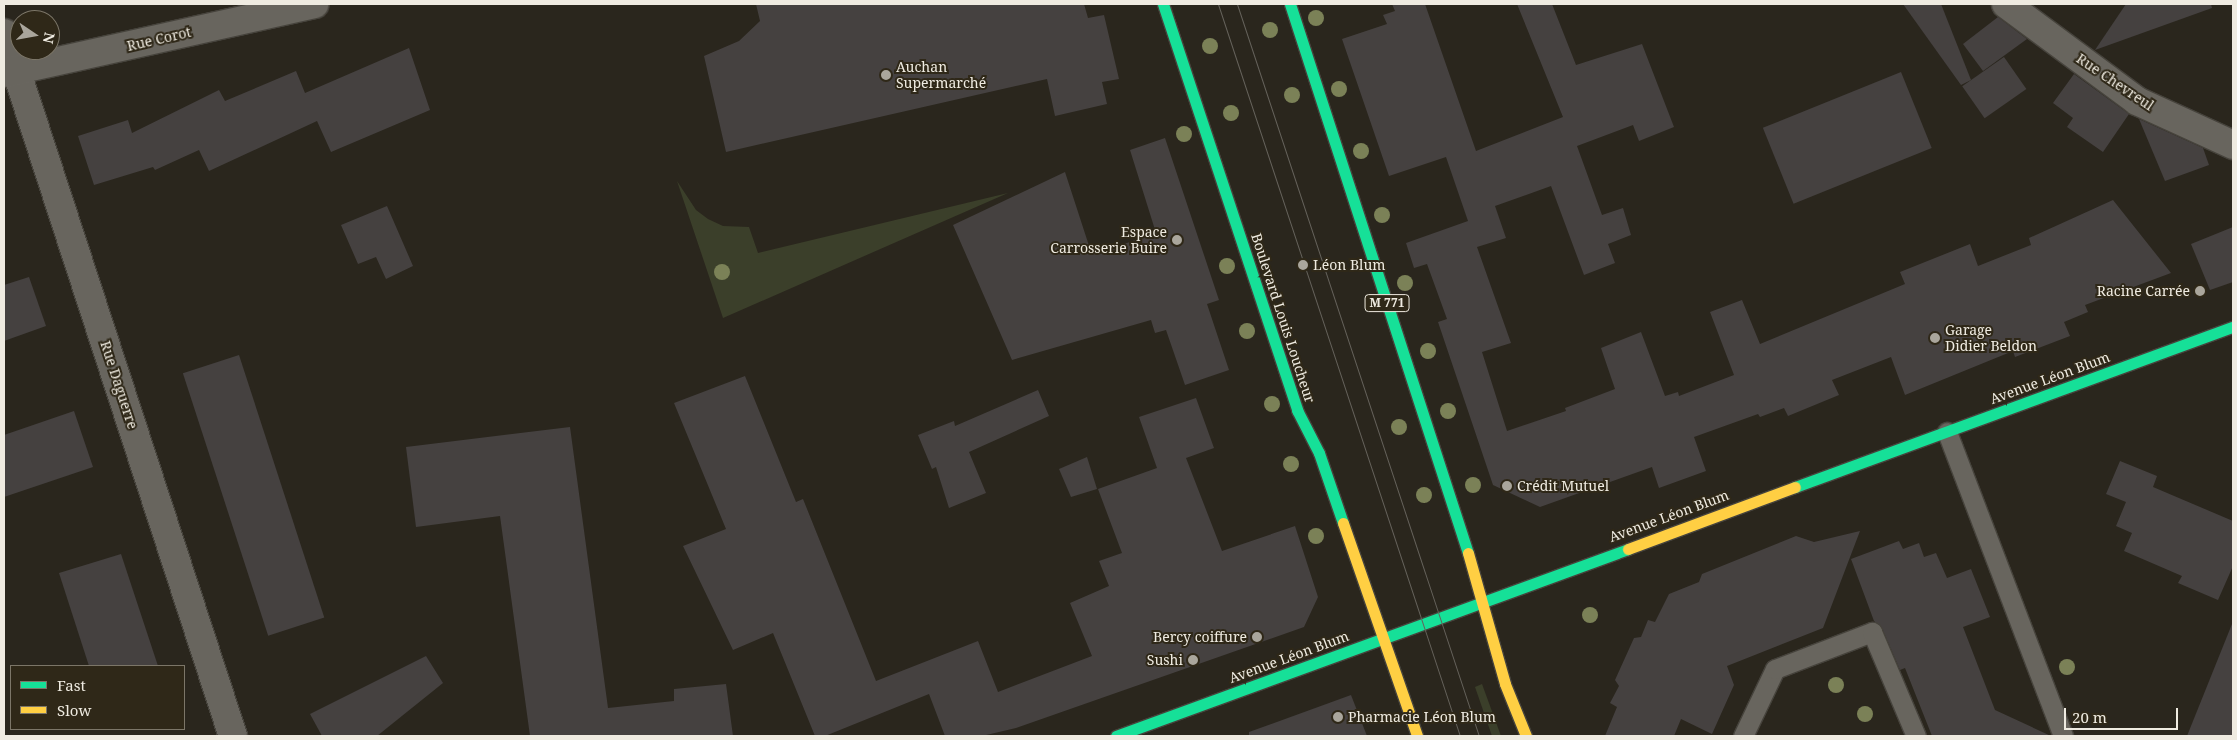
<!DOCTYPE html>
<html>
<head>
<meta charset="utf-8">
<style>
	body { margin:0 }
	#map { position:relative; width:2237px; height:740px; overflow:hidden; background:#2a261d; font-family:"Noto Serif",serif }
	div>[style] { position:absolute }
	.green>* { inset:0; background:#3b3f2a }
	.building>* { inset:0; background:#454140; transform-origin:0 0 }
	.roads { filter:drop-shadow(1px 0 #46433c) drop-shadow(-1px 0 #46433c) drop-shadow(0 1px #46433c) drop-shadow(0 -1px #46433c) }
	.lane>* { height:19px; margin:-9.5px; padding:0 9.5px; transform-origin:9.5px; border-radius:9.5px; background:#68655e }
	.street>* { height:28px; margin:-14px; padding:0 14px; transform-origin:14px; border-radius:14px; background:#68655e }
	.fast>* { height:11px; margin:-5.5px; padding:0 5.5px; transform-origin:5.5px; border-radius:5.5px; background:#16e098 }
	.slow>* { height:11px; margin:-5.5px; padding:0 5.5px; transform-origin:5.5px; border-radius:5.5px; background:#ffcf43 }
	.tram>* { height:1px; margin:-0.5px; padding:0 0.5px; transform-origin:0.5px; border-radius:0.5px; background:#65625b }
	.trees>* { width:16px; height:16px; margin:-8px; border-radius:50%; background:#7b8157 }
	.dots>* { width:14px; height:14px; translate:-50% -50%; box-sizing:border-box; border:2px solid #2f2818; border-radius:50% }
	span { translate:-50% -50%; white-space:nowrap; text-align:center; line-height:1.15; -webkit-text-stroke:4px #2f2818; paint-order:stroke }
	.shield-label span { padding:1px 4px; background:#2f2818; border:1px solid; border-radius:4px; -webkit-text-stroke-width:0 }
	.shield-label { font-size:12px; color:#efebe1; font-weight:700 }
	.street-label { font-size:14px; color:#efebe1 }
	.poi-label { font-size:14px; color:#efebe1 }
	.left { translate:0 -50%; text-align:left }
	.right { translate:-100% -50%; text-align:right }
	.frame { position:absolute; inset:0; border:5px solid #efebe1; pointer-events:none }
	.legend { position:absolute; left:10px; top:665px; width:175px; height:65px; box-sizing:border-box; background:#2f2818; border:1px solid #7c7668; margin:0; padding:6px 9px; list-style:none; font-size:15px; color:#efebe1 }
	.legend li { display:flex; align-items:center; gap:10px; height:25px }
	.legend b { width:25px; border:1px solid #7c7668 }
	.north { position:absolute; left:10px; top:10px; width:50px; height:50px; box-sizing:border-box; background:#2f2818; border:1px solid #7c7668; border-radius:50%; rotate:102deg; font-size:14px; font-weight:700; line-height:20px; text-align:center; color:#efebe1 }
	.north::after { content:''; display:block; margin:auto; width:18px; height:22px; background:#aaa69c; clip-path:polygon(50% 0,100% 100%,50% 72%,0 100%) }
	.scale { position:absolute; left:2064px; top:708px; width:114px; height:22px; box-sizing:border-box; border:2px solid #efebe1; border-top:0; padding-left:6px; font-size:15px; line-height:18px; white-space:nowrap; color:#efebe1; -webkit-text-stroke:4px #2f2818; paint-order:stroke }
</style>
</head>
<body>
<div id="map">
	<div class="green">
		<i style="clip-path:polygon(677px 181px,696px 210px,708px 219px,723px 226px,749px 227px,758px 253px,1008px 193px,723px 318px)"></i>
		<i style="clip-path:polygon(1482px 684px,1501px 736px,1492px 736px,1475px 687px)"></i>
	</div>
	<div class="building">
		<i style="clip-path:polygon(756px 4px,1084px 4px,1088px 18px,1104px 15px,1119px 79px,1102px 82px,1107px 104px,1055px 116px,1047px 79px,726px 152px,704px 56px,739px 41px,760px 21px)"></i>
		<i style="clip-path:polygon(1392px 4px,1425px 4px,1476px 151px,1563px 117px,1517px 4px,1552px 4px,1576px 65px,1642px 44px,1674px 127px,1639px 141px,1633px 125px,1577px 146px,1602px 215px,1623px 208px,1631px 235px,1608px 244px,1615px 263px,1584px 275px,1551px 186px,1495px 206px,1506px 238px,1477px 247px,1511px 343px,1482px 352px,1507px 431px,1566px 411px,1565px 408px,1615px 389px,1601px 348px,1641px 332px,1665px 396px,1678px 392px,1679px 396px,1734px 375px,1710px 312px,1742px 300px,1760px 344px,1905px 284px,1900px 272px,1970px 244px,1978px 266px,2031px 245px,2029px 238px,2113px 200px,2171px 273px,2085px 305px,2088px 312px,2064px 322px,2070px 336px,2015px 357px,2013px 351px,1905px 395px,1891px 357px,1832px 380px,1839px 395px,1788px 416px,1784px 408px,1760px 417px,1758px 414px,1694px 437px,1706px 471px,1659px 488px,1652px 467px,1540px 507px,1493px 485px,1438px 322px,1447px 319px,1427px 264px,1414px 268px,1406px 243px,1468px 221px,1446px 157px,1389px 176px,1342px 39px,1387px 24px,1383px 15px,1395px 11px)"></i>
		<i style="clip-path:polygon(1903px 4px,1941px 4px,1971px 80px,1961px 85px)"></i>
		<i style="clip-path:polygon(2126px 4px,2211px 4px,2212px 8px,2095px 50px)"></i>
		<i style="clip-path:polygon(1998px 17px,2027px 39px,1983px 71px,1963px 44px)"></i>
		<i style="clip-path:polygon(409px 48px,430px 110px,331px 152px,317px 121px,209px 171px,199px 150px,155px 170px,153px 167px,94px 185px,78px 136px,128px 120px,132px 133px,219px 90px,225px 101px,296px 71px,305px 93px)"></i>
		<i style="left:2004px;top:57px;width:39px;height:51px;rotate:55deg"></i>
		<i style="left:1901px;top:72px;width:82px;height:149px;rotate:68deg"></i>
		<i style="clip-path:polygon(2074px 74px,2129px 114px,2103px 152px,2067px 127px,2073px 118px,2053px 103px)"></i>
		<i style="clip-path:polygon(2139px 119px,2203px 148px,2209px 165px,2165px 181px)"></i>
		<i style="clip-path:polygon(1165px 138px,1219px 300px,1207px 304px,1229px 370px,1185px 385px,1166px 330px,1155px 333px,1151px 320px,1012px 360px,953px 225px,1065px 172px,1092px 255px,1156px 233px,1130px 150px)"></i>
		<i style="clip-path:polygon(387px 206px,413px 266px,386px 279px,376px 257px,358px 264px,341px 225px)"></i>
		<i style="clip-path:polygon(2233px 227px,2233px 282px,2210px 290px,2191px 244px)"></i>
		<i style="clip-path:polygon(29px 277px,46px 326px,4px 341px,4px 285px)"></i>
		<i style="left:239px;top:355px;width:276px;height:59px;rotate:72deg"></i>
		<i style="clip-path:polygon(745px 376px,796px 502px,803px 499px,876px 681px,978px 641px,998px 692px,1092px 656px,1070px 603px,1109px 586px,1099px 561px,1122px 553px,1098px 489px,1157px 468px,1139px 417px,1196px 398px,1214px 448px,1186px 458px,1222px 551px,1295px 526px,1318px 597px,1304px 627px,1016px 728px,982px 736px,945px 736px,929px 694px,825px 736px,815px 736px,773px 633px,733px 650px,683px 546px,726px 529px,674px 403px)"></i>
		<i style="clip-path:polygon(1038px 390px,1049px 416px,969px 452px,986px 493px,949px 508px,936px 467px,932px 469px,918px 435px,954px 421px,955px 426px)"></i>
		<i style="clip-path:polygon(74px 411px,93px 467px,4px 497px,4px 435px)"></i>
		<i style="clip-path:polygon(570px 427px,608px 708px,674px 701px,674px 689px,726px 684px,733px 736px,530px 736px,500px 516px,416px 527px,406px 447px)"></i>
		<i style="clip-path:polygon(1087px 457px,1097px 489px,1071px 497px,1059px 469px)"></i>
		<i style="clip-path:polygon(2120px 461px,2157px 476px,2153px 487px,2233px 521px,2233px 566px,2218px 600px,2178px 583px,2182px 576px,2124px 551px,2132px 533px,2116px 526px,2126px 502px,2106px 494px)"></i>
		<i style="clip-path:polygon(1860px 531px,1823px 628px,1727px 666px,1734px 685px,1712px 734px,1681px 719px,1674px 736px,1605px 736px,1617px 707px,1610px 703px,1619px 686px,1615px 680px,1634px 638px,1641px 637px,1648px 620px,1655px 622px,1669px 594px,1699px 582px,1702px 574px,1796px 536px,1814px 542px)"></i>
		<i style="clip-path:polygon(1899px 541px,1903px 549px,1919px 543px,1924px 557px,1936px 553px,1947px 578px,1971px 569px,1990px 617px,1963px 627px,1995px 710px,2051px 736px,1932px 736px,1905px 668px,1900px 670px,1882px 628px,1874px 621px,1851px 559px)"></i>
		<i style="clip-path:polygon(121px 554px,158px 666px,89px 666px,59px 573px)"></i>
		<i style="clip-path:polygon(2232px 624px,2233px 736px,2187px 736px)"></i>
		<i style="clip-path:polygon(426px 656px,443px 683px,377px 736px,322px 736px,310px 714px)"></i>
		<i style="clip-path:polygon(1351px 695px,1367px 736px,1249px 736px,1249px 732px)"></i>
	</div>
	<div class="roads">
		<div class="lane">
			<i style="left:1947px;top:432px;width:325px;rotate:69.1deg"></i>
			<i style="left:1743px;top:736px;width:74px;rotate:-64.5deg"></i>
			<i style="left:1775px;top:669px;width:104px;rotate:-20.9deg"></i>
			<i style="left:1872px;top:632px;width:113px;rotate:67.1deg"></i>
		</div>
		<div class="street">
			<i style="left:2006px;top:4px;width:163px;rotate:36.5deg"></i>
			<i style="left:2137px;top:101px;width:106px;rotate:24.6deg"></i>
			<i style="left:4px;top:33px;width:739px;rotate:71.96deg"></i>
			<i style="left:4px;top:73px;width:318px;rotate:-12.5deg"></i>
		</div>
		<div class="fast">
			<i style="left:1163px;top:4px;width:428px;rotate:71.7deg"></i>
			<i style="left:1297px;top:410px;width:48px;rotate:62.9deg"></i>
			<i style="left:1319px;top:453px;width:74px;rotate:71.1deg"></i>
			<i style="left:1290px;top:4px;width:577px;rotate:72.04deg"></i>
			<i style="left:1795px;top:487px;width:466px;rotate:-20.1deg"></i>
			<i style="left:1116px;top:736px;width:545px;rotate:-20.06deg"></i>
		</div>
		<div class="slow">
			<i style="left:1343px;top:523px;width:225px;rotate:70.8deg"></i>
			<i style="left:1628px;top:549px;width:178px;rotate:-20.4deg"></i>
			<i style="left:1468px;top:553px;width:136px;rotate:74.2deg"></i>
			<i style="left:1505px;top:684px;width:56px;rotate:68deg"></i>
		</div>
	</div>
	<div class="tram">
		<i style="left:1218px;top:4px;width:771px;rotate:71.71deg"></i>
		<i style="left:1237px;top:4px;width:771px;rotate:71.71deg"></i>
	</div>
	<div class="trees">
		<i style="left:1316px;top:18px"></i>
		<i style="left:1270px;top:30px"></i>
		<i style="left:1210px;top:46px"></i>
		<i style="left:1339px;top:89px"></i>
		<i style="left:1292px;top:95px"></i>
		<i style="left:1231px;top:113px"></i>
		<i style="left:1184px;top:134px"></i>
		<i style="left:1361px;top:151px"></i>
		<i style="left:1382px;top:215px"></i>
		<i style="left:1227px;top:266px"></i>
		<i style="left:722px;top:272px"></i>
		<i style="left:1405px;top:283px"></i>
		<i style="left:1247px;top:331px"></i>
		<i style="left:1428px;top:351px"></i>
		<i style="left:1272px;top:404px"></i>
		<i style="left:1448px;top:411px"></i>
		<i style="left:1399px;top:427px"></i>
		<i style="left:1291px;top:464px"></i>
		<i style="left:1473px;top:485px"></i>
		<i style="left:1424px;top:495px"></i>
		<i style="left:1316px;top:536px"></i>
		<i style="left:1590px;top:615px"></i>
		<i style="left:2067px;top:667px"></i>
		<i style="left:1836px;top:685px"></i>
		<i style="left:1865px;top:714px"></i>
	</div>
	<div class="dots">
		<i style="left:886px;top:75px;background:#aaa69c"></i>
		<i style="left:1177px;top:240px;background:#aaa69c"></i>
		<i style="left:1303px;top:265px;background:#aaa69c"></i>
		<i style="left:2200px;top:291px;background:#aaa69c"></i>
		<i style="left:1935px;top:338px;background:#aaa69c"></i>
		<i style="left:1507px;top:486px;background:#aaa69c"></i>
		<i style="left:1257px;top:637px;background:#aaa69c"></i>
		<i style="left:1193px;top:660px;background:#aaa69c"></i>
		<i style="left:1338px;top:717px;background:#aaa69c"></i>
	</div>
	<div class="shield-label">
		<span style="left:1387px;top:303px">M 771</span>
	</div>
	<div class="street-label">
		<span style="left:159px;top:39px;rotate:-13deg">Rue Corot</span>
		<span style="left:2115px;top:82px;rotate:34deg">Rue Chevreul</span>
		<span style="left:1283px;top:318px;rotate:72deg">Boulevard Louis Loucheur</span>
		<span style="left:2050px;top:378px;rotate:-20deg">Avenue Léon Blum</span>
		<span style="left:119px;top:385px;rotate:72deg">Rue Daguerre</span>
		<span style="left:1669px;top:516px;rotate:-20deg">Avenue Léon Blum</span>
		<span style="left:1289px;top:657px;rotate:-20deg">Avenue Léon Blum</span>
	</div>
	<div class="poi-label">
		<span class="left" style="left:896px;top:75px">Auchan<br>Supermarché</span>
		<span class="right" style="left:1167px;top:240px">Espace<br>Carrosserie Buire</span>
		<span class="left" style="left:1313px;top:265px">Léon Blum</span>
		<span class="right" style="left:2190px;top:291px">Racine Carrée</span>
		<span class="left" style="left:1945px;top:338px">Garage<br>Didier Beldon</span>
		<span class="left" style="left:1517px;top:486px">Crédit Mutuel</span>
		<span class="right" style="left:1247px;top:637px">Bercy coiffure</span>
		<span class="right" style="left:1183px;top:660px">Sushi</span>
		<span class="left" style="left:1348px;top:717px">Pharmacie Léon Blum</span>
	</div>
	<div class="frame"></div>
	<ul class="legend">
	<li><b style="height:6px;background:#16e098"></b>Fast</li>
	<li><b style="height:6px;background:#ffcf43"></b>Slow</li>
	</ul>
	<div class="north">N</div>
	<div class="scale">20 m</div>
</div>
</body>
</html>
